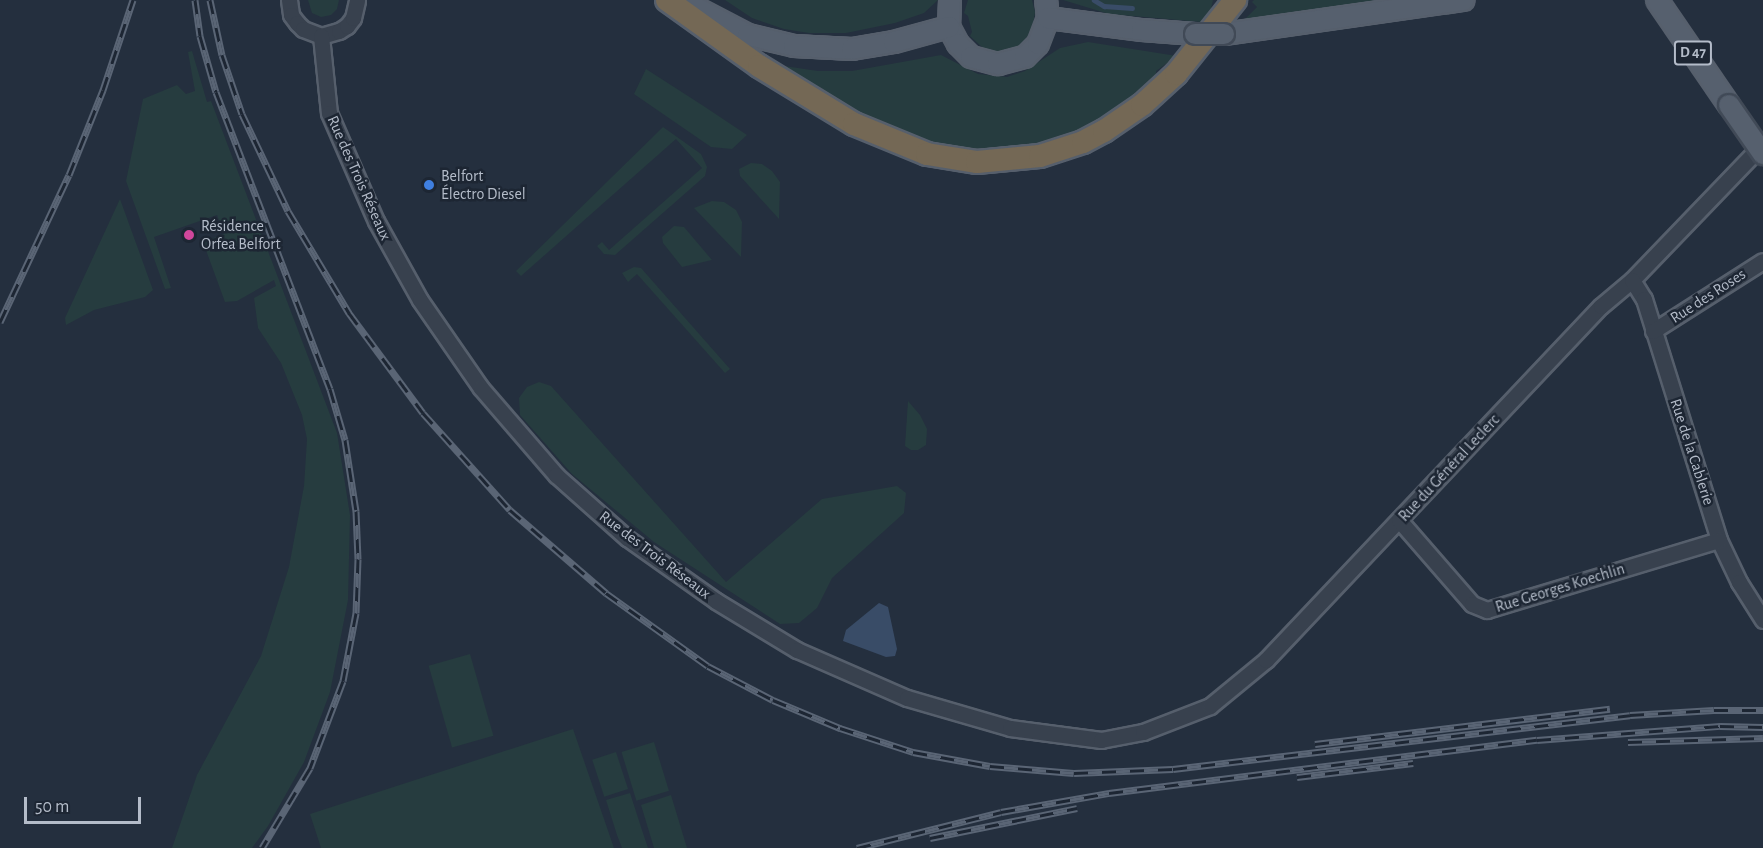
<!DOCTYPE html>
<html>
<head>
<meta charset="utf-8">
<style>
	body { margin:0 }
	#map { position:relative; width:1763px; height:848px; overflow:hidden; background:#242f3e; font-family:"Alegreya Sans",sans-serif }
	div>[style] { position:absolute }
	.green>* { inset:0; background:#263c3f; transform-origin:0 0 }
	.water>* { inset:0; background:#394c67 }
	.stream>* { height:4.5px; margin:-2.25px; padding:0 2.25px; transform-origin:2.25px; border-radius:2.25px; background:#394c67 }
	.roads { filter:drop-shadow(2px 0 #565f6c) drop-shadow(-2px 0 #565f6c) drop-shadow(0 2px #565f6c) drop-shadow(0 -2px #565f6c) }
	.minor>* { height:15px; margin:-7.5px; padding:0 7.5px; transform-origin:7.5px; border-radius:7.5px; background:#38414e }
	.major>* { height:20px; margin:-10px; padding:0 10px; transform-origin:10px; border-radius:10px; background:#56606e }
	.highway>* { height:22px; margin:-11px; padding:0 11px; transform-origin:11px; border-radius:11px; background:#746855 }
	.rail>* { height:7px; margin-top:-3.5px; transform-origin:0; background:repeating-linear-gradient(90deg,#1d2633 0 14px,#5a6575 0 28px); box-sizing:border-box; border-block:2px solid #5a6575 }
	.bridges { filter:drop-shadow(2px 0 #414a57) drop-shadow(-2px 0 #414a57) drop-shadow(0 2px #414a57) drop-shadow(0 -2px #414a57) }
	.major-bridge>* { height:20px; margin:-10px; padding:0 10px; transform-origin:10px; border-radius:10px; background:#56606e }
	.dots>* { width:16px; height:16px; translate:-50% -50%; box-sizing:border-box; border:3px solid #1d2633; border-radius:50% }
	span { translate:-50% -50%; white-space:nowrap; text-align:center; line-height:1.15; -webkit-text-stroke:5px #1d2633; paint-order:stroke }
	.shield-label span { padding:2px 4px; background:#1d2633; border:2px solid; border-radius:4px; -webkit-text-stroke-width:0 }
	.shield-label { font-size:15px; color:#b4bcc9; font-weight:700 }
	.poi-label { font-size:16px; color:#b4bcc9 }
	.left { translate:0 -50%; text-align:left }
	.street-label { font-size:16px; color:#b4bcc9 }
	.scale { position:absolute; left:24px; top:797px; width:117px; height:27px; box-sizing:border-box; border:3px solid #b4bcc9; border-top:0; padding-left:8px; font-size:18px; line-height:21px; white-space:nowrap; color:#b4bcc9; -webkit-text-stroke:4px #1d2633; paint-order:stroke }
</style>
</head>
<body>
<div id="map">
	<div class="green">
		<i style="clip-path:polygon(308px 0,339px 0,337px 9px,331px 15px,321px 17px,312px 13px)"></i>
		<i style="clip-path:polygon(725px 0,938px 0,924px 13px,895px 23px,846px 33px,809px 33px,784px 29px,752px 18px)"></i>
		<i style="clip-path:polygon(968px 0,1032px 0,1035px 12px,1032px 31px,1020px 46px,1011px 51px,992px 52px,983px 48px,970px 36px,972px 32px,968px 16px,964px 13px)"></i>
		<i style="clip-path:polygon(1063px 0,1213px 0,1209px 18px,1202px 22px,1109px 14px)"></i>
		<i style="clip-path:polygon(1254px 0,1382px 0,1243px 21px,1257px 7px,1252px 2px)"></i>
		<i style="clip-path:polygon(1088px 42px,1177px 56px,1156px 71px,1156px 82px,1123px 110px,1063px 143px,959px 152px,873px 128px,764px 63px,818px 71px,852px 71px,941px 55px,978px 74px,1007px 77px,1025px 71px,1060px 48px)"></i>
		<i style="clip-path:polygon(192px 51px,207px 102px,211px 101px,337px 433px,350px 515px,348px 600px,330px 692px,304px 762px,268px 826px,252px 848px,172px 848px,197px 775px,261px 656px,289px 567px,304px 486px,307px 439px,302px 415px,281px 363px,258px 328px,254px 298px,276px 286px,274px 280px,237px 301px,225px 302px,203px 242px,224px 234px,217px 215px,154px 237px,171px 288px,165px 289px,126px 181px,143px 99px,177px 85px,186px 94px,195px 91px,188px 52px)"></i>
		<i style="clip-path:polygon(646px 69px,702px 105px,747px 135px,732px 149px,711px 147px,634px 94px)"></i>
		<i style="clip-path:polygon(663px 127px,701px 154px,707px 167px,705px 176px,615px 255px,604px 254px,597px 246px,602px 242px,609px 250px,702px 168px,676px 139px,521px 276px,516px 271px)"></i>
		<i style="clip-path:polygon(751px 163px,762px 164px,772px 171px,780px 182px,779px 219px,740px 176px,739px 169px)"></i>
		<i style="clip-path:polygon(120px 199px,153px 290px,145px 297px,94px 310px,66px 325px,65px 318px)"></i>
		<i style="clip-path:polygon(712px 201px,724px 202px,736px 210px,742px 222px,741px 257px,694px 208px)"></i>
		<i style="clip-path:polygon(674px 226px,684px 227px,712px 260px,682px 267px,663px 243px,662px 237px)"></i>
		<i style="clip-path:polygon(634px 267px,641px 268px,730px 369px,725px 373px,637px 274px,628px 282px,622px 273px)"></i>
		<i style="clip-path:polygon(539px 382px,551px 386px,726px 582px,822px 499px,897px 486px,906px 493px,904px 513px,832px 578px,817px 608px,799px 623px,780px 624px,654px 542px,572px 474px,520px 415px,519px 398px,527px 387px)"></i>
		<i style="clip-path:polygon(908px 401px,920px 415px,927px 429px,926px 445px,918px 450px,911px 450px,905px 446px)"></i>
		<i style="left:470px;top:654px;width:85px;height:43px;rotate:74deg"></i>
		<i style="clip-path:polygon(573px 729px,614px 848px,321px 848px,310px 814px)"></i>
		<i style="left:654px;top:742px;width:51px;height:34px;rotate:73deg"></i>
		<i style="left:616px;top:752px;width:39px;height:25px;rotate:72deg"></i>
		<i style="clip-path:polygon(630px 793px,641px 827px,648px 848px,622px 848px,617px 835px,606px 800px)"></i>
		<i style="clip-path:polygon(671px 795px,687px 848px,654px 848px,641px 805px)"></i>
	</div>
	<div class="water">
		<i style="clip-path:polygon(879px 603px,888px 607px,897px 649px,895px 656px,886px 657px,843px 641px,846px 630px)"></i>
	</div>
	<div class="stream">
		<i style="left:1094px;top:0;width:12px;rotate:31deg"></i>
		<i style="left:1104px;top:6px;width:28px;rotate:4deg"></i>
	</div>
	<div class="roads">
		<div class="minor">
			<i style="left:289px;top:0;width:15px;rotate:82deg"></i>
			<i style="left:291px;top:15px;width:10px;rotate:53deg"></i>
			<i style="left:297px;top:23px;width:8px;rotate:45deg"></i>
			<i style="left:303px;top:29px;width:19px;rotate:21deg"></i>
			<i style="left:321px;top:36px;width:19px;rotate:-16deg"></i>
			<i style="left:339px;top:31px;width:9px;rotate:-32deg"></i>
			<i style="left:347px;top:26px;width:10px;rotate:-53deg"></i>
			<i style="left:353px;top:18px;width:18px;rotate:-77deg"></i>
			<i style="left:321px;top:36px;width:77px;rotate:84.1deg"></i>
			<i style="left:329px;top:113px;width:118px;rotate:66.5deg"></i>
			<i style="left:376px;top:221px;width:90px;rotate:60.9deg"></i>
			<i style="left:420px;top:300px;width:107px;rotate:55.3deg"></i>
			<i style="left:481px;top:388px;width:115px;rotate:49.2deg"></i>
			<i style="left:556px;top:475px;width:95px;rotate:41.6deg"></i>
			<i style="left:627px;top:538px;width:109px;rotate:35.3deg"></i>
			<i style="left:716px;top:601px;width:95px;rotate:31.2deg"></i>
			<i style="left:797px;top:650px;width:120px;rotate:23.6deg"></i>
			<i style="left:907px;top:698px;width:107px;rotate:16.2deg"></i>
			<i style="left:1010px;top:728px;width:92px;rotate:7.5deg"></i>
			<i style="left:1101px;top:740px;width:43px;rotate:-10.8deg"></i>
			<i style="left:1143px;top:732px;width:72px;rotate:-21.2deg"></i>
			<i style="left:1210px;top:706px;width:72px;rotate:-39.4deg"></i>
			<i style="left:1266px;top:660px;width:487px;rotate:-46.6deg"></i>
			<i style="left:1601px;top:306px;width:40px;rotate:-40deg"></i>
			<i style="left:1632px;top:280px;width:189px;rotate:-46.1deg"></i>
			<i style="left:1632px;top:280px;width:22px;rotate:58deg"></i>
			<i style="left:1644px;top:299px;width:252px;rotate:72.7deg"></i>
			<i style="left:1719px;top:540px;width:47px;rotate:64.5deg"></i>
			<i style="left:1739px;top:582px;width:45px;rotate:57.7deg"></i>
			<i style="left:1653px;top:331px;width:130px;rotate:-32.5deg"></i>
			<i style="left:1399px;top:520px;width:111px;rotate:49deg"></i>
			<i style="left:1472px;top:604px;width:16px;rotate:22deg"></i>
			<i style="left:1487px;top:610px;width:242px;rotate:-16.8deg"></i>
		</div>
		<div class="major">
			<i style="left:950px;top:0;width:27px;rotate:92deg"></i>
			<i style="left:949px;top:27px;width:19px;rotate:62deg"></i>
			<i style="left:958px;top:44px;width:18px;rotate:45deg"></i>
			<i style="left:971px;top:57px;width:28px;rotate:15deg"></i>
			<i style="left:998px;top:64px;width:28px;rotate:-15deg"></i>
			<i style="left:1025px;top:57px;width:18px;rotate:-45deg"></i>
			<i style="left:1038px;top:44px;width:28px;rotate:-69deg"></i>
			<i style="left:1048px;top:18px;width:18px;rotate:-96deg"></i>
			<i style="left:1657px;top:0;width:127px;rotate:55.6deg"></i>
			<i style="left:683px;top:1px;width:73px;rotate:27.6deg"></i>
			<i style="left:748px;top:35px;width:47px;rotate:13.4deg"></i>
			<i style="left:794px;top:46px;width:58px;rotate:3deg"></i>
			<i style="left:852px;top:49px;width:43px;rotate:-9.5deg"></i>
			<i style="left:894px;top:42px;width:57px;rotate:-15.3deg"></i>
			<i style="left:1048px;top:18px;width:95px;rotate:7.3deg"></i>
			<i style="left:1142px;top:30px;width:53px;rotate:4.3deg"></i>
			<i style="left:1224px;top:34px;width:242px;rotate:-8.1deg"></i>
		</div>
		<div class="highway">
			<i style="left:667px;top:0;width:113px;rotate:35.7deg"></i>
			<i style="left:759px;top:66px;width:111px;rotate:31.4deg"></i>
			<i style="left:854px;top:124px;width:79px;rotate:22.3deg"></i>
			<i style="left:927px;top:154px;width:51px;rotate:9.1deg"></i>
			<i style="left:977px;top:162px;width:63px;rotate:-5.4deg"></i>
			<i style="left:1040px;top:156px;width:45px;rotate:-18deg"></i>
			<i style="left:1083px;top:142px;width:24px;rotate:-28deg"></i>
			<i style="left:1104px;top:131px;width:46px;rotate:-34.4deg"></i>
			<i style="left:1142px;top:105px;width:46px;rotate:-42.4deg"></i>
			<i style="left:1176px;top:74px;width:95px;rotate:-51.4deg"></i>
		</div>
	</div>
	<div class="rail">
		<i style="left:195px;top:0;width:36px;rotate:82deg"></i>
		<i style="left:200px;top:36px;width:58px;rotate:74.1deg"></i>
		<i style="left:216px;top:92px;width:318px;rotate:69deg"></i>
		<i style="left:330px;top:389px;width:53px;rotate:73.6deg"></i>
		<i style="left:345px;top:440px;width:72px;rotate:81.2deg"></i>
		<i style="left:356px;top:511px;width:48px;rotate:87.6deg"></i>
		<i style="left:358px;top:559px;width:54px;rotate:92.1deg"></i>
		<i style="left:356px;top:613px;width:69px;rotate:100.8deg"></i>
		<i style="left:343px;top:681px;width:93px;rotate:110.8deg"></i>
		<i style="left:310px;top:768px;width:93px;rotate:121deg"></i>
		<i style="left:210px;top:0;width:56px;rotate:77.7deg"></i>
		<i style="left:222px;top:55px;width:62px;rotate:71.3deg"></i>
		<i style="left:242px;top:114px;width:107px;rotate:64.6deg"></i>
		<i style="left:288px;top:211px;width:119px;rotate:59.1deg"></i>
		<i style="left:349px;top:313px;width:124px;rotate:53.5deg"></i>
		<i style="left:423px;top:413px;width:130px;rotate:48.1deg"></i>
		<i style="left:510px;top:510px;width:127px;rotate:40.8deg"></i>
		<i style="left:606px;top:593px;width:125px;rotate:35.6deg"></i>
		<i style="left:708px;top:666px;width:73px;rotate:27.6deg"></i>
		<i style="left:773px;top:700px;width:73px;rotate:22.7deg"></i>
		<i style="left:840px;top:728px;width:77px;rotate:18.2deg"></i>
		<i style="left:913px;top:752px;width:78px;rotate:10.3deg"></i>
		<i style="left:990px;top:766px;width:84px;rotate:4.8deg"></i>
		<i style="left:1074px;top:773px;width:99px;rotate:-2.3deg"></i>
		<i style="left:1173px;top:769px;width:460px;rotate:-6.7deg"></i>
		<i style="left:1630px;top:715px;width:84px;rotate:-3.4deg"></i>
		<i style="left:1714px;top:710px;width:49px"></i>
		<i style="left:0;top:322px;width:162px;rotate:-64.9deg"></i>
		<i style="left:69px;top:175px;width:92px;rotate:-68.2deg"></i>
		<i style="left:103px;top:90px;width:95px;rotate:-71.6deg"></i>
		<i style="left:1628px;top:742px;width:135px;rotate:-1.7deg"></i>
		<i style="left:1315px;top:744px;width:297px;rotate:-6.8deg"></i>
		<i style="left:1297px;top:777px;width:117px;rotate:-6.9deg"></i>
		<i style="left:930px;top:838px;width:150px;rotate:-11.5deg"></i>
		<i style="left:857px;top:848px;width:148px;rotate:-14deg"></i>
		<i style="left:1001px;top:812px;width:110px;rotate:-10deg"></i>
		<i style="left:1109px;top:793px;width:431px;rotate:-7.1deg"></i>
		<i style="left:1537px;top:740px;width:184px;rotate:-4.4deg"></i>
		<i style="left:1720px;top:726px;width:43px;rotate:1.3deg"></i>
	</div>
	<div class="bridges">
		<div class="major-bridge">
			<i style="left:1195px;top:34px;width:29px"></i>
			<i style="left:1729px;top:105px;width:60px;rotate:55.2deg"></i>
		</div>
	</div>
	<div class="dots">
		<i style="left:429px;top:185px;background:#3f7fe0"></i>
		<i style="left:189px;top:235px;background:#d1479c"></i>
	</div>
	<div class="shield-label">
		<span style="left:1693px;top:53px">D 47</span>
	</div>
	<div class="poi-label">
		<span class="left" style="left:441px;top:185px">Belfort<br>Électro Diesel</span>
		<span class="left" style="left:201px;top:235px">Résidence<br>Orfea Belfort</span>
	</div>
	<div class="street-label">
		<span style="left:359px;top:178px;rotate:66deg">Rue des Trois Réseaux</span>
		<span style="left:1708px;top:296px;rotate:-33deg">Rue des Roses</span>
		<span style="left:1692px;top:452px;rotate:72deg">Rue de la Cablerie</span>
		<span style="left:1449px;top:468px;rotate:-47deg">Rue du Général Leclerc</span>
		<span style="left:655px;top:555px;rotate:37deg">Rue des Trois Réseaux</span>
		<span style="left:1560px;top:588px;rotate:-17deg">Rue Georges Koechlin</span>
	</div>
	<div class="scale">50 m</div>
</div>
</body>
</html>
